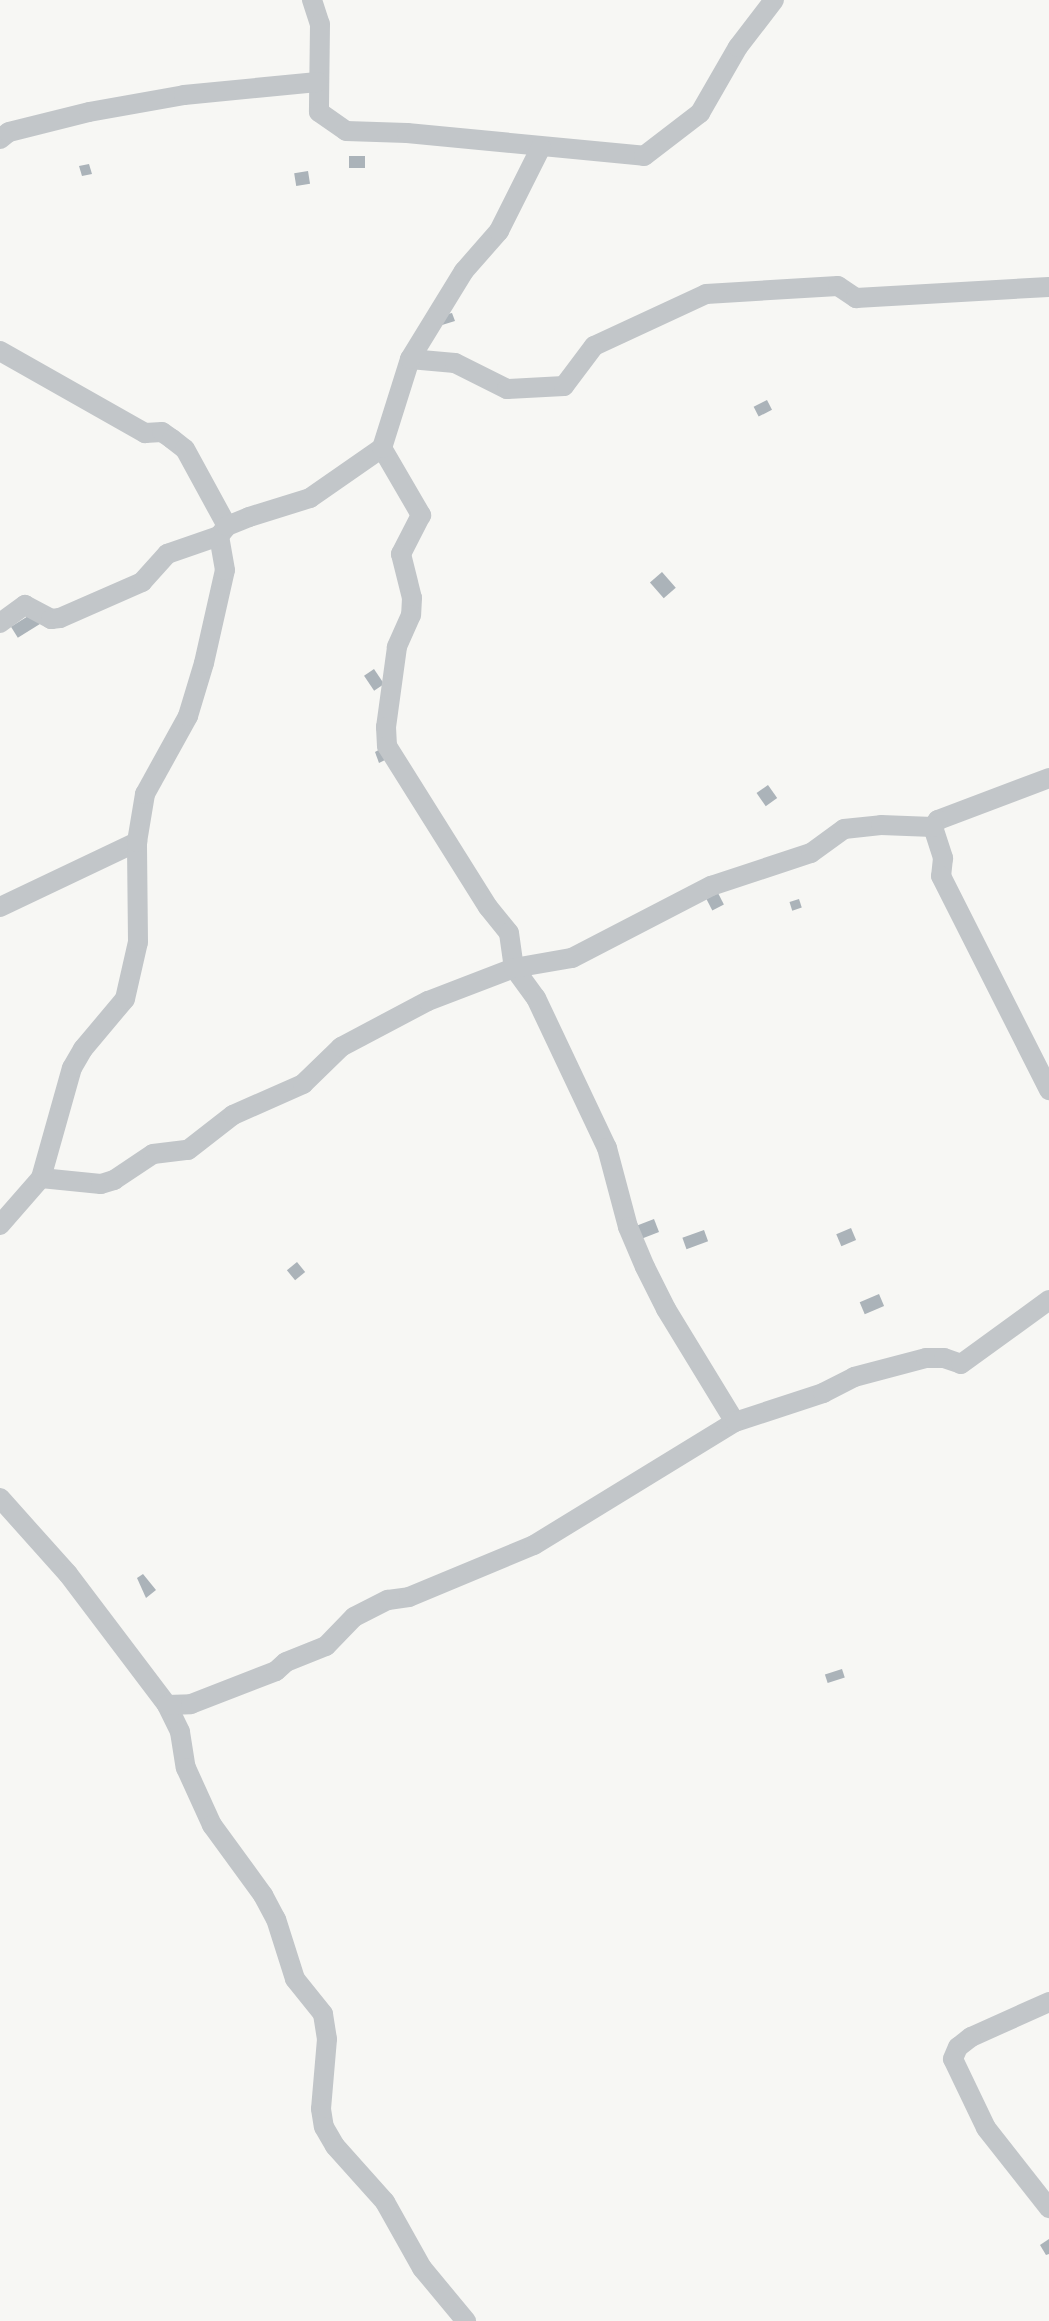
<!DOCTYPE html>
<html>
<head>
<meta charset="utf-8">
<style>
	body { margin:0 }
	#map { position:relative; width:1049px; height:2321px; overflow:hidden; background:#f7f7f4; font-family:Ubuntu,sans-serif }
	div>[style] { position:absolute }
	.building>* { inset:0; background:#abb3b9; transform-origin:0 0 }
	.minor>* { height:20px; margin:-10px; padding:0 10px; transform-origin:10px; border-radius:10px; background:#c2c6c9 }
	span { translate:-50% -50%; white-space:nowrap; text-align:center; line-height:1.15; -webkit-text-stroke:6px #fff; paint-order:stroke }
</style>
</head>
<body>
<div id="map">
	<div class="building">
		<i style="left:349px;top:156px;width:16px;height:12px"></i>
		<i style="clip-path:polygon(89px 164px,92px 174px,82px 176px,79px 166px)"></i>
		<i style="left:308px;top:171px;width:13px;height:14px;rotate:81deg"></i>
		<i style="clip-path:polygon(452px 313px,455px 321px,442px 325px,439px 316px)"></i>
		<i style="left:767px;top:400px;width:11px;height:15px;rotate:63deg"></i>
		<i style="left:662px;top:572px;width:21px;height:16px;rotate:49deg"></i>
		<i style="left:33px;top:613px;width:13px;height:26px;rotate:58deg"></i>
		<i style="left:374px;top:669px;width:18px;height:12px;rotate:56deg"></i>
		<i style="clip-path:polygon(382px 748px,387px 759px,379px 763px,375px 752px)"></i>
		<i style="left:768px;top:785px;width:16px;height:14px;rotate:55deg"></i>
		<i style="left:718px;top:893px;width:13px;height:13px;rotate:63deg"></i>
		<i style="left:799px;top:899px;width:9px;height:10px;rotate:72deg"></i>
		<i style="left:654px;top:1219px;width:14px;height:18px;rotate:69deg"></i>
		<i style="left:851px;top:1228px;width:13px;height:16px;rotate:67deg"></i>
		<i style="left:704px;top:1230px;width:12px;height:23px;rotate:70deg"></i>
		<i style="left:297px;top:1262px;width:13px;height:13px;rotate:51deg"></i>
		<i style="left:879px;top:1294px;width:13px;height:21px;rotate:67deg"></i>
		<i style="clip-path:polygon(143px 1574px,156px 1590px,146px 1598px,137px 1578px)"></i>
		<i style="left:842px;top:1669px;width:9px;height:18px;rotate:72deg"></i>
		<i style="clip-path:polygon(1049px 2239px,1049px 2254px,1046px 2255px,1040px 2245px)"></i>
	</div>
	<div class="minor">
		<i style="left:312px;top:0;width:25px;rotate:72deg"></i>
		<i style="left:320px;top:24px;width:88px;rotate:90.7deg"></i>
		<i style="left:319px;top:112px;width:33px;rotate:35deg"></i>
		<i style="left:346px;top:131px;width:61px;rotate:1.9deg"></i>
		<i style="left:407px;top:133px;width:238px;rotate:5.5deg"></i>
		<i style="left:644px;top:156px;width:71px;rotate:-37.5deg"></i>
		<i style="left:700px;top:113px;width:76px;rotate:-60.1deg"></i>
		<i style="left:738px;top:47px;width:59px;rotate:-52.5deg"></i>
		<i style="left:0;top:139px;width:11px;rotate:-38deg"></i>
		<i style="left:9px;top:132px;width:82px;rotate:-14deg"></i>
		<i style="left:89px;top:112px;width:97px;rotate:-10.1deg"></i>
		<i style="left:184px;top:95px;width:134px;rotate:-5.6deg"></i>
		<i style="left:0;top:351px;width:167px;rotate:29.5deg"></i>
		<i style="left:145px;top:433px;width:17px;rotate:-3deg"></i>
		<i style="left:162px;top:432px;width:12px;rotate:35deg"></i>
		<i style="left:172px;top:439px;width:16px;rotate:38deg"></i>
		<i style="left:185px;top:449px;width:88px;rotate:61.4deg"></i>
		<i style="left:410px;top:359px;width:45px;rotate:5.1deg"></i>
		<i style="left:455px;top:363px;width:58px;rotate:26.6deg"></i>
		<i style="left:507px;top:389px;width:57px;rotate:-3deg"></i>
		<i style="left:564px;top:386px;width:50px;rotate:-53.1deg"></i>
		<i style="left:594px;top:346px;width:123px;rotate:-24.9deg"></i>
		<i style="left:706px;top:294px;width:132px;rotate:-3.5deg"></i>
		<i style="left:838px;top:286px;width:22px;rotate:34deg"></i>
		<i style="left:856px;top:298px;width:193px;rotate:-3.3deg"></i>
		<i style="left:382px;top:448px;width:78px;rotate:59.8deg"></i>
		<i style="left:421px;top:515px;width:44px;rotate:117.1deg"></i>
		<i style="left:401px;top:554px;width:45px;rotate:76deg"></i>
		<i style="left:412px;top:598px;width:17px;rotate:93deg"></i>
		<i style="left:411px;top:615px;width:35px;rotate:114deg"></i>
		<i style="left:397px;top:647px;width:81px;rotate:97.8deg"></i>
		<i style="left:386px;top:727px;width:19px;rotate:87deg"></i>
		<i style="left:387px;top:746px;width:190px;rotate:57.9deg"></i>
		<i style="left:488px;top:907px;width:33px;rotate:51deg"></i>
		<i style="left:509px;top:933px;width:35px;rotate:82deg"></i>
		<i style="left:514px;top:968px;width:37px;rotate:54deg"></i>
		<i style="left:536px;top:998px;width:166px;rotate:64.7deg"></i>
		<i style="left:607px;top:1148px;width:82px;rotate:75.1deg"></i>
		<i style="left:628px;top:1227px;width:43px;rotate:67deg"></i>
		<i style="left:645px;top:1267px;width:47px;rotate:63.4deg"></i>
		<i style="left:666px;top:1309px;width:132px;rotate:58.6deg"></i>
		<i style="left:0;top:623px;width:31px;rotate:-36deg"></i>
		<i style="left:25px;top:605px;width:30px;rotate:28deg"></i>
		<i style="left:51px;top:619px;width:9px;rotate:-6deg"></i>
		<i style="left:60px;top:618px;width:90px;rotate:-23.7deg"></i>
		<i style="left:142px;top:582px;width:38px;rotate:-48deg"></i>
		<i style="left:167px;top:554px;width:55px;rotate:-19.1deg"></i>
		<i style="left:1049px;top:778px;width:119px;rotate:159.3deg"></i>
		<i style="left:938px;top:820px;width:9px;rotate:126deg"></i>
		<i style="left:933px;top:827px;width:33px;rotate:72deg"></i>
		<i style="left:943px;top:858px;width:18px;rotate:96deg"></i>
		<i style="left:941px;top:876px;width:240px;rotate:63.2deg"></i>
		<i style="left:0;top:907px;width:152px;rotate:-25.4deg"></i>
		<i style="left:41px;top:1178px;width:60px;rotate:5.7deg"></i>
		<i style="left:101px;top:1184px;width:14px;rotate:-17deg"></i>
		<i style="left:114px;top:1180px;width:47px;rotate:-33.7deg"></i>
		<i style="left:153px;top:1154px;width:35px;rotate:-7deg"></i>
		<i style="left:188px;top:1150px;width:57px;rotate:-37.9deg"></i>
		<i style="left:233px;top:1115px;width:77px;rotate:-23.9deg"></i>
		<i style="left:303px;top:1084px;width:53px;rotate:-44.2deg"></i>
		<i style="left:341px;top:1047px;width:98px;rotate:-27.9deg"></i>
		<i style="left:428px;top:1001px;width:92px;rotate:-21deg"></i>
		<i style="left:514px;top:968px;width:59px;rotate:-9.8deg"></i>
		<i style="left:572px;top:958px;width:157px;rotate:-27.4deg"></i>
		<i style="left:711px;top:886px;width:105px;rotate:-18.3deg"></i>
		<i style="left:811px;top:853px;width:41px;rotate:-36deg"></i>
		<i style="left:844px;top:829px;width:37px;rotate:-6deg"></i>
		<i style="left:881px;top:825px;width:52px;rotate:2.2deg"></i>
		<i style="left:0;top:1225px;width:62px;rotate:-48.9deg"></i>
		<i style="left:41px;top:1178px;width:114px;rotate:-74.3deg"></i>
		<i style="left:72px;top:1068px;width:22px;rotate:-60deg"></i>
		<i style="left:83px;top:1049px;width:65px;rotate:-50deg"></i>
		<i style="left:125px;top:999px;width:58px;rotate:-77.2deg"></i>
		<i style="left:138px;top:942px;width:100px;rotate:-90.6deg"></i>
		<i style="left:137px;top:842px;width:49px;rotate:-80.5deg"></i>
		<i style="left:145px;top:794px;width:89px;rotate:-61.1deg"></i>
		<i style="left:188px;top:716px;width:55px;rotate:-73.2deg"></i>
		<i style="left:204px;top:663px;width:95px;rotate:-77.3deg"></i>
		<i style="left:225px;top:570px;width:35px;rotate:-100deg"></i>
		<i style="left:219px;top:536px;width:13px;rotate:-51deg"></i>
		<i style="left:227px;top:526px;width:24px;rotate:-22deg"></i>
		<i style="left:249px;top:517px;width:64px;rotate:-17.3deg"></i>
		<i style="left:310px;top:498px;width:88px;rotate:-34.8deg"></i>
		<i style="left:382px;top:448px;width:93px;rotate:-72.5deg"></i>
		<i style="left:410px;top:359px;width:103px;rotate:-58.5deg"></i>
		<i style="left:464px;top:271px;width:53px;rotate:-48.8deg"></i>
		<i style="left:499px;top:231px;width:94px;rotate:-63.4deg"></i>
		<i style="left:0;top:1498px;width:102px;rotate:48.2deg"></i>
		<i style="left:68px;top:1574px;width:164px;rotate:52.9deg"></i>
		<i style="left:167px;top:1705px;width:30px;rotate:64deg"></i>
		<i style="left:180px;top:1732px;width:36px;rotate:81deg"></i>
		<i style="left:186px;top:1768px;width:63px;rotate:65.5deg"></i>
		<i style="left:212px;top:1825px;width:87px;rotate:53.9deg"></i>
		<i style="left:263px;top:1895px;width:27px;rotate:62deg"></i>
		<i style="left:276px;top:1919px;width:63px;rotate:72.4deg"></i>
		<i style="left:295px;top:1979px;width:45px;rotate:51.3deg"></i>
		<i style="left:323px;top:2014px;width:25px;rotate:81deg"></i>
		<i style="left:327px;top:2039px;width:70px;rotate:94.9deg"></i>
		<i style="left:321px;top:2109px;width:18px;rotate:81deg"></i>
		<i style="left:324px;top:2127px;width:22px;rotate:60deg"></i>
		<i style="left:335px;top:2146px;width:75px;rotate:48.2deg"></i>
		<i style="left:385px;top:2202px;width:76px;rotate:60.7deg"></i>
		<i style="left:422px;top:2268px;width:69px;rotate:50.3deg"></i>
		<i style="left:167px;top:1705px;width:24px;rotate:-2deg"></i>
		<i style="left:191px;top:1704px;width:91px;rotate:-21.2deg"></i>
		<i style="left:276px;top:1671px;width:13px;rotate:-42deg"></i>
		<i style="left:286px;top:1662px;width:43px;rotate:-21.8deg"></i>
		<i style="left:326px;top:1646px;width:40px;rotate:-46deg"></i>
		<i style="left:354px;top:1617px;width:38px;rotate:-27deg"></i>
		<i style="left:388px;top:1600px;width:21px;rotate:-8deg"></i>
		<i style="left:409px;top:1597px;width:135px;rotate:-22.6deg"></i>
		<i style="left:534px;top:1545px;width:236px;rotate:-31.5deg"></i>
		<i style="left:735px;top:1422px;width:93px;rotate:-18.2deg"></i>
		<i style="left:823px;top:1393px;width:35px;rotate:-27deg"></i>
		<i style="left:854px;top:1377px;width:74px;rotate:-14.8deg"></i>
		<i style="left:926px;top:1358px;width:18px"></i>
		<i style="left:944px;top:1358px;width:18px;rotate:19deg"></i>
		<i style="left:961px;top:1364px;width:109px;rotate:-36deg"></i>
		<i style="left:1049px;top:2002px;width:85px;rotate:155.8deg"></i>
		<i style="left:971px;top:2037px;width:16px;rotate:142deg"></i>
		<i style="left:958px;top:2047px;width:13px;rotate:113deg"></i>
		<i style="left:953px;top:2059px;width:76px;rotate:64.4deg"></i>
		<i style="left:986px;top:2128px;width:102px;rotate:51.8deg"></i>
	</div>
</div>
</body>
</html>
